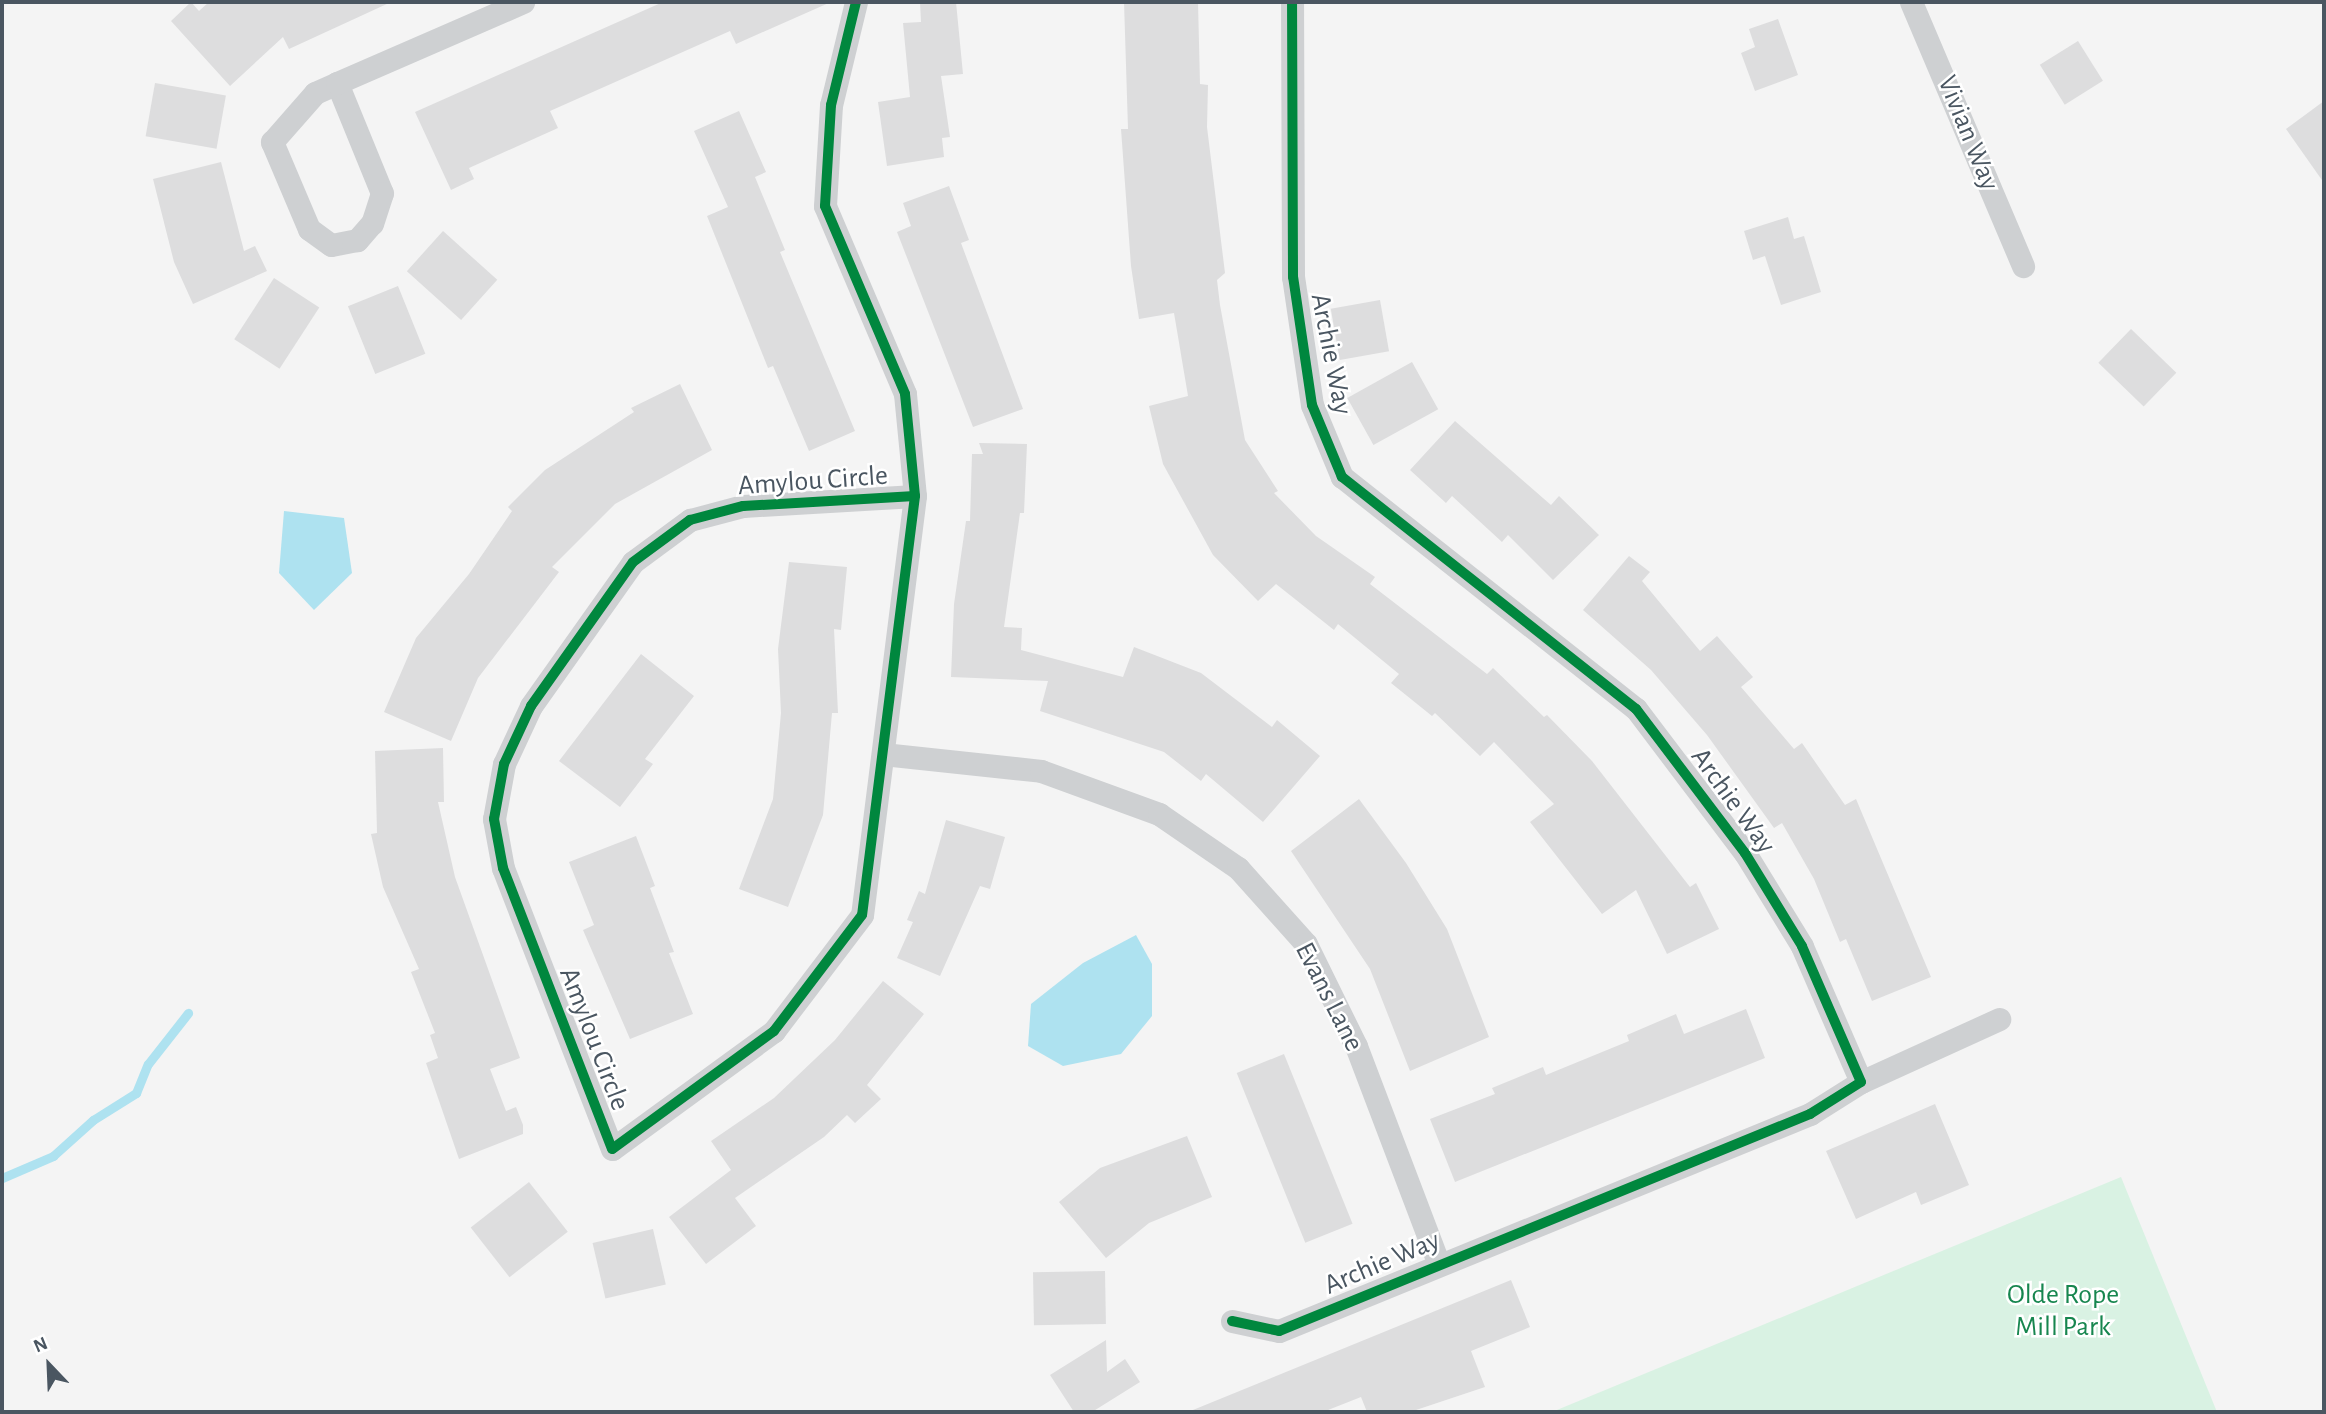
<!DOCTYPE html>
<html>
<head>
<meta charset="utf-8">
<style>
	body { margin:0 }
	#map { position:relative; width:2326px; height:1414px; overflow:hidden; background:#f4f4f4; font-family:"Alegreya Sans",sans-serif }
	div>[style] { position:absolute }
	.green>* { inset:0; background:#d9f2e3 }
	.water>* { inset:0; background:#aee2f0 }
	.stream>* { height:9px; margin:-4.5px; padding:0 4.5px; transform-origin:4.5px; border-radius:4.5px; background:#aee2f0 }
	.building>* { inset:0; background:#ddddde; transform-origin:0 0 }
	.minor>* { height:23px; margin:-11.5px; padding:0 11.5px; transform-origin:11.5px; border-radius:11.5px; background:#ced0d2 }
	.cycleway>* { height:10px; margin:-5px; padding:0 5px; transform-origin:5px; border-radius:5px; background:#00873e }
	span { translate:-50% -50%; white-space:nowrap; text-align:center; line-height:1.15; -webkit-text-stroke:5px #fff; paint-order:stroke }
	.street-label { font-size:28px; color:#4a5661 }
	.park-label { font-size:28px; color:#17864f }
	.frame { position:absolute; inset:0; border:4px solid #4a5661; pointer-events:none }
	.north { position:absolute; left:14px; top:1330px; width:70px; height:70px; -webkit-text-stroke:5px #fff; paint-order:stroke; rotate:337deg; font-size:19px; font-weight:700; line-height:28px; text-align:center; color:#4a5661 }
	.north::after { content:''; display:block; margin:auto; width:24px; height:32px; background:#4a5661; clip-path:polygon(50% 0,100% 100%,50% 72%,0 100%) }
</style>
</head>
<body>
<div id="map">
	<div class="green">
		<i style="clip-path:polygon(2121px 1177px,2217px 1412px,1552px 1412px)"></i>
	</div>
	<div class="water">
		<i style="clip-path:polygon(284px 511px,344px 518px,352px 573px,314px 610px,279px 573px)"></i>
		<i style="clip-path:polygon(1136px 935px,1152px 964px,1152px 1016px,1121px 1054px,1063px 1066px,1028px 1046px,1031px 1004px,1083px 963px)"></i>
	</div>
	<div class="stream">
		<i style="left:2px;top:1178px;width:56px;rotate:-23.3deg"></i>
		<i style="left:53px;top:1156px;width:54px;rotate:-42deg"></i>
		<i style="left:93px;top:1120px;width:51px;rotate:-32.1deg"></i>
		<i style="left:136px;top:1093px;width:31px;rotate:-68deg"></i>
		<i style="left:148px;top:1064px;width:65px;rotate:-51.9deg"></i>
	</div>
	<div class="building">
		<i style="clip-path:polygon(191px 2px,199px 11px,209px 2px,389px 3px,289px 49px,283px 37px,230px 86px,171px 21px)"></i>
		<i style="clip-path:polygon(663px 2px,831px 2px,736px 44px,730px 31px,550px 111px,558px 128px,469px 168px,474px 179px,451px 190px,415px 112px)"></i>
		<i style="clip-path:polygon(920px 2px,956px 2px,963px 74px,941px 76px,950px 137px,942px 138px,944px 157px,887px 166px,878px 102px,910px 97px,903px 23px,921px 22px)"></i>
		<i style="clip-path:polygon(1124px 2px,1198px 2px,1200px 84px,1208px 85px,1207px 127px,1225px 273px,1217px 280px,1220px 305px,1245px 440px,1278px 491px,1274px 493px,1316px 536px,1375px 577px,1370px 584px,1487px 674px,1493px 668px,1544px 717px,1547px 715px,1592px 761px,1690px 887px,1696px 883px,1719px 929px,1667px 954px,1636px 890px,1602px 914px,1530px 822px,1554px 804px,1494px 742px,1480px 756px,1435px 713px,1432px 716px,1391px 683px,1399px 674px,1338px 624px,1334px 630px,1276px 584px,1258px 601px,1213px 555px,1163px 464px,1149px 406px,1188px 396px,1174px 313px,1139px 319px,1131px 266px,1121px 129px,1128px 129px)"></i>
		<i style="clip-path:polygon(1778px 19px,1798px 75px,1755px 91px,1741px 53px,1755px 47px,1749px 29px)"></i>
		<i style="left:2078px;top:41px;width:47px;height:45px;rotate:58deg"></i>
		<i style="left:155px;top:83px;width:72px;height:54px;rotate:10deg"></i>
		<i style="clip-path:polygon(2324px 101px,2324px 183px,2286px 129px)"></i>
		<i style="clip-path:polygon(739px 111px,766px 172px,755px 177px,785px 250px,780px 252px,855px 431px,809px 451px,773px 366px,768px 368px,707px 216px,728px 207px,694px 131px)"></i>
		<i style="clip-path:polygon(221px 162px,244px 251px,255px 246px,267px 271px,193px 304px,174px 262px,153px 179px)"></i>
		<i style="clip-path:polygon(949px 186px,969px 240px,961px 243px,1023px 409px,973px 427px,897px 232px,911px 226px,903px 203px)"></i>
		<i style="clip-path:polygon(1788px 217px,1794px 239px,1804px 236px,1821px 292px,1781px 305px,1765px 256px,1753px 260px,1744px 231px)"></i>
		<i style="left:443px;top:231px;width:73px;height:54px;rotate:42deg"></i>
		<i style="left:274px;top:278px;width:54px;height:73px;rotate:33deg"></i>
		<i style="left:398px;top:286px;width:73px;height:54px;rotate:68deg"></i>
		<i style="left:1380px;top:300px;width:52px;height:50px;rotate:80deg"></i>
		<i style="left:2131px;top:329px;width:63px;height:47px;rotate:44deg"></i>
		<i style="left:1412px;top:362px;width:54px;height:74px;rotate:61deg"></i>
		<i style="clip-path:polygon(680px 384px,712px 450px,615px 504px,552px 567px,559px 572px,478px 678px,451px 741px,384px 712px,416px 638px,469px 574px,512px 511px,508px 507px,545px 470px,634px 412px,631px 408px)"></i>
		<i style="clip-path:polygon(1455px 421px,1551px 505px,1559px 496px,1599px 535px,1553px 580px,1508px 535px,1502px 542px,1452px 496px,1446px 503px,1410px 470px)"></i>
		<i style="clip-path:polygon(979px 443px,1027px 444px,1024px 513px,1020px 513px,1004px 627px,1022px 628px,1021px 650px,1123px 677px,1134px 647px,1201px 673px,1272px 727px,1277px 720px,1320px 756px,1263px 822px,1206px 774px,1201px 781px,1164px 752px,1040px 711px,1048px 681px,951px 677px,954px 604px,966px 521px,970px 521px,972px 454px,983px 454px)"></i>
		<i style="clip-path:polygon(1629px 556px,1650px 572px,1642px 581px,1700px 651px,1717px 636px,1753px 677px,1741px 687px,1794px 749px,1802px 743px,1845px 805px,1856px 799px,1931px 977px,1872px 1001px,1846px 939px,1840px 942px,1814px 879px,1782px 823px,1774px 828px,1707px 735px,1651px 670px,1583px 610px)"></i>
		<i style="clip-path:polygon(789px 562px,847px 567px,841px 630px,834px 629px,838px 713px,832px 713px,823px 815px,788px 907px,739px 889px,773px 799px,781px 713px,778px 649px)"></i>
		<i style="clip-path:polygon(641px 654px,694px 696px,645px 759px,653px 764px,620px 807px,559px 761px)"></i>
		<i style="clip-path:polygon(443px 748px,444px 802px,438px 802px,455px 877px,520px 1058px,490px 1069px,506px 1111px,516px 1107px,523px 1125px,523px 1134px,459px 1159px,426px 1063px,438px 1058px,430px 1035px,435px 1033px,411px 972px,419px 969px,383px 887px,371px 834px,377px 833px,375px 751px)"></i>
		<i style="clip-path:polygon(1359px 799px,1406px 863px,1447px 929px,1489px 1037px,1410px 1071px,1370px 969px,1291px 851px)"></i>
		<i style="clip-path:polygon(946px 820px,1005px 837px,990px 889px,980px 886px,940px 976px,897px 958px,913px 922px,907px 920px,919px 891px,925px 894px)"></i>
		<i style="clip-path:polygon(636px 836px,655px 886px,650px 888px,674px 952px,669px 953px,693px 1014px,630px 1039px,583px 930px,594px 925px,569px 862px)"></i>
		<i style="clip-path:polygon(883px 981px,924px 1014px,867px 1085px,881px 1099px,855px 1123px,847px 1115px,824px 1137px,735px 1198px,756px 1226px,706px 1264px,669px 1217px,731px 1170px,711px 1141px,774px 1098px,835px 1040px)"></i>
		<i style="clip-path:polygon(1746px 1009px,1765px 1058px,1455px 1182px,1430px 1119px,1495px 1094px,1492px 1088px,1543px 1067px,1546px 1075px,1629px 1041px,1627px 1035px,1676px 1014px,1684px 1034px)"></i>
		<i style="left:1284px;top:1054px;width:183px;height:51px;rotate:68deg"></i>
		<i style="clip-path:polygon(1935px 1104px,1969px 1185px,1921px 1205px,1916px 1192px,1856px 1219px,1826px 1151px)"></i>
		<i style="clip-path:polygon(1187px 1136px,1212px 1197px,1149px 1223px,1106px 1258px,1059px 1202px,1100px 1168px)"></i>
		<i style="left:529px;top:1182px;width:63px;height:74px;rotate:52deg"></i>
		<i style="left:653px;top:1229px;width:57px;height:62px;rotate:77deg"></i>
		<i style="left:1105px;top:1271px;width:53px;height:72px;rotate:89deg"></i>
		<i style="clip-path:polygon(1511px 1280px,1530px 1327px,1471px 1351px,1485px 1387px,1410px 1412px,1367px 1412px,1361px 1397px,1323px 1412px,1188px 1412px)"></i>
		<i style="clip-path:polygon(1106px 1340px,1107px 1372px,1125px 1359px,1140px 1382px,1092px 1412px,1074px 1412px,1050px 1375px)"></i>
	</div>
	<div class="minor">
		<i style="left:856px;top:2px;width:106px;rotate:103.6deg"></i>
		<i style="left:831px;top:105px;width:101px;rotate:93.4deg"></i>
		<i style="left:825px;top:206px;width:204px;rotate:66.9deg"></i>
		<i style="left:905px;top:394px;width:102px;rotate:84.4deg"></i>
		<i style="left:915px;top:496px;width:422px;rotate:97.2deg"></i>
		<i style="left:862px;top:915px;width:146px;rotate:127.2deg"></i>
		<i style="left:774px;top:1031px;width:200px;rotate:143.9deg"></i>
		<i style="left:612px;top:1149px;width:301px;rotate:-111.2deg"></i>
		<i style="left:503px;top:868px;width:50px;rotate:-100.4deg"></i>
		<i style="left:494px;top:819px;width:56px;rotate:-79.7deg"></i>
		<i style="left:504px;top:764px;width:64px;rotate:-65deg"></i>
		<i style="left:531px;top:706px;width:176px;rotate:-54.7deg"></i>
		<i style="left:633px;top:562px;width:71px;rotate:-36.4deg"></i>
		<i style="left:690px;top:520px;width:55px;rotate:-14.8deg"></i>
		<i style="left:743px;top:506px;width:172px;rotate:-3.3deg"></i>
		<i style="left:1911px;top:2px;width:287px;rotate:67deg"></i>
		<i style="left:337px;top:83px;width:119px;rotate:67.8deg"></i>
		<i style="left:382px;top:193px;width:32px;rotate:108deg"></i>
		<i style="left:372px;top:223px;width:23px;rotate:131deg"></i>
		<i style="left:357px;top:240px;width:26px;rotate:169deg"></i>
		<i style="left:331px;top:245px;width:27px;rotate:-144deg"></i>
		<i style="left:309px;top:229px;width:95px;rotate:-113deg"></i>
		<i style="left:272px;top:142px;width:65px;rotate:-48.7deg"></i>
		<i style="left:315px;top:93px;width:24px;rotate:-24deg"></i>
		<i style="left:337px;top:83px;width:203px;rotate:-23.5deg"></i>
		<i style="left:883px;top:754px;width:159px;rotate:6.1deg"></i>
		<i style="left:1041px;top:771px;width:126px;rotate:20deg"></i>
		<i style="left:1159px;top:814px;width:96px;rotate:34.4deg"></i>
		<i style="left:1238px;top:868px;width:102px;rotate:48.2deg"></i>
		<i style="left:1306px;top:944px;width:114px;rotate:63.9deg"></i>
		<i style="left:1356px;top:1046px;width:233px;rotate:69.2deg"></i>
		<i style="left:1861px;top:1082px;width:152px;rotate:-24.5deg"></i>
		<i style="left:1232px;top:1321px;width:48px;rotate:12deg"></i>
		<i style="left:1279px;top:1331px;width:574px;rotate:-22.23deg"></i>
		<i style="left:1810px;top:1114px;width:60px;rotate:-32.1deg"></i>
		<i style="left:1861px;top:1082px;width:148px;rotate:-113.5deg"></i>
		<i style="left:1802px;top:946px;width:109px;rotate:-121.5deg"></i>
		<i style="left:1745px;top:853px;width:181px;rotate:-127.1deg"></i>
		<i style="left:1636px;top:709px;width:375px;rotate:-141.7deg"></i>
		<i style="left:1342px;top:477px;width:78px;rotate:-112.6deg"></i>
		<i style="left:1312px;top:405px;width:129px;rotate:-98.4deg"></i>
		<i style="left:1293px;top:277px;width:275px;rotate:-90.2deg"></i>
	</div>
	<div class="cycleway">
		<i style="left:856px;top:2px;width:106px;rotate:103.6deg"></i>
		<i style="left:831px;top:105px;width:101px;rotate:93.4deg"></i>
		<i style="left:825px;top:206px;width:204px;rotate:66.9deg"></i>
		<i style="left:905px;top:394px;width:102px;rotate:84.4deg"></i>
		<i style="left:915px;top:496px;width:422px;rotate:97.2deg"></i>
		<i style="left:862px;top:915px;width:146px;rotate:127.2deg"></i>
		<i style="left:774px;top:1031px;width:200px;rotate:143.9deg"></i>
		<i style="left:612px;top:1149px;width:301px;rotate:-111.2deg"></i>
		<i style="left:503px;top:868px;width:50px;rotate:-100.4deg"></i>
		<i style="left:494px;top:819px;width:56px;rotate:-79.7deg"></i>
		<i style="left:504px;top:764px;width:64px;rotate:-65deg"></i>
		<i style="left:531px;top:706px;width:176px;rotate:-54.7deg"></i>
		<i style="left:633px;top:562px;width:71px;rotate:-36.4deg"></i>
		<i style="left:690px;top:520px;width:55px;rotate:-14.8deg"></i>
		<i style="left:743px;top:506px;width:172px;rotate:-3.3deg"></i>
		<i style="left:1232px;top:1321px;width:48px;rotate:12deg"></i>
		<i style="left:1279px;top:1331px;width:574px;rotate:-22.23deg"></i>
		<i style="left:1810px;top:1114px;width:60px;rotate:-32.1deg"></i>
		<i style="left:1861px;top:1082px;width:148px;rotate:-113.5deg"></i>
		<i style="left:1802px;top:946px;width:109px;rotate:-121.5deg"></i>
		<i style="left:1745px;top:853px;width:181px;rotate:-127.1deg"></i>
		<i style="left:1636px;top:709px;width:375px;rotate:-141.7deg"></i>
		<i style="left:1342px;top:477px;width:78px;rotate:-112.6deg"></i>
		<i style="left:1312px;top:405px;width:129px;rotate:-98.4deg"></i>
		<i style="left:1293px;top:277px;width:275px;rotate:-90.2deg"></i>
	</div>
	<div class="street-label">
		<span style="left:1968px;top:133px;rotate:68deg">Vivian Way</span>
		<span style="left:1331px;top:354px;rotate:79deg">Archie Way</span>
		<span style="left:813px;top:481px;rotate:-4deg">Amylou Circle</span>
		<span style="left:1733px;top:801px;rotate:54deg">Archie Way</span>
		<span style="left:1329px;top:997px;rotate:63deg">Evans Lane</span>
		<span style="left:594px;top:1039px;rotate:69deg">Amylou Circle</span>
		<span style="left:1382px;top:1263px;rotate:-23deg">Archie Way</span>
	</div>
	<div class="park-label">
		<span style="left:2063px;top:1311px">Olde Rope<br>Mill Park</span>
	</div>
	<div class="frame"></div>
	<div class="north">N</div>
</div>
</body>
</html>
